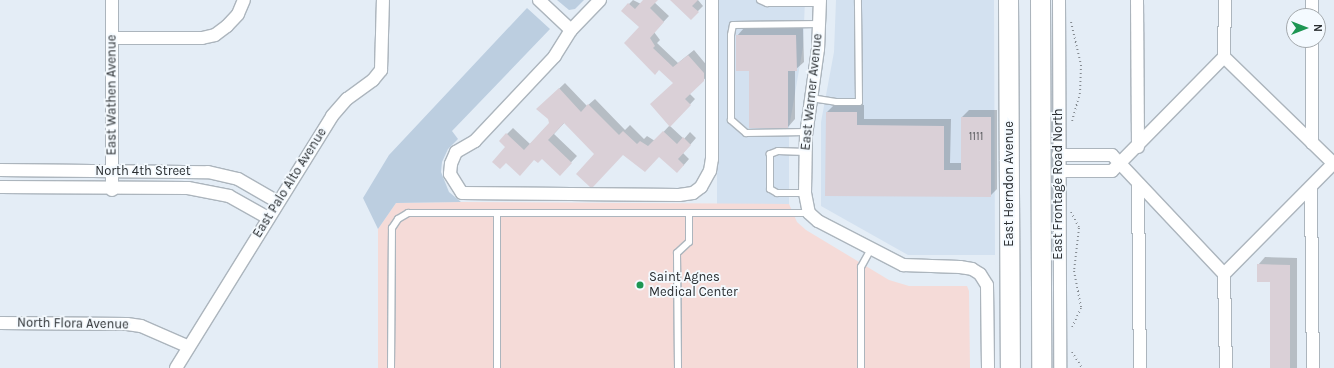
<!DOCTYPE html>
<html>
<head>
<meta charset="utf-8">
<style>
	body { margin:0 }
	#map { position:relative; width:1334px; height:368px; overflow:hidden; background:#e4edf6; font-family:Karla,sans-serif }
	div>[style] { position:absolute }
	.built>* { inset:0; background:#d3e1f0 }
	.medical>* { inset:0; background:#f5dbd8 }
	.green>* { inset:0; background:#bccee0 }
	.shadow>* { inset:0; background:#0003 }
	.building>* { inset:0; background:#dad0d7 }
	.path>* { height:2px; margin-top:-1px; transform-origin:0; background:repeating-linear-gradient(90deg,#858b91 0 1px,transparent 0 4px) }
	.roads { filter:drop-shadow(1px 0 #acb5bd) drop-shadow(-1px 0 #acb5bd) drop-shadow(0 1px #acb5bd) drop-shadow(0 -1px #acb5bd) }
	.service>* { height:6px; margin:-3px; padding:0 3px; transform-origin:3px; border-radius:3px; background:#fff }
	.minor>* { height:12px; margin:-6px; padding:0 6px; transform-origin:6px; border-radius:6px; background:#fff }
	.primary>* { height:19px; margin:-9.5px; padding:0 9.5px; transform-origin:9.5px; border-radius:9.5px; background:#fff }
	.dots>* { width:11px; height:11px; translate:-50% -50%; box-sizing:border-box; border:2px solid #f4faff; border-radius:50% }
	span { translate:-50% -50%; white-space:nowrap; text-align:center; line-height:1.15; -webkit-text-stroke:3.5px #f4faff; paint-order:stroke }
	.number-label { font-size:11px; color:#55565a }
	.number-label span { -webkit-text-stroke-width:0 }
	.street-label { font-size:13px; color:#292d30 }
	.poi-label { font-size:13px; color:#292d30 }
	.left { translate:0 -50%; text-align:left }
	.north { position:absolute; left:1286px; top:8px; width:40px; height:40px; box-sizing:border-box; background:#f4faff; border:1px solid #a3a8ac; border-radius:50%; rotate:90deg; font-size:11px; font-weight:700; line-height:16px; text-align:center; color:#292d30 }
	.north::after { content:''; display:block; margin:auto; width:14px; height:18px; background:#1d9653; clip-path:polygon(50% 0,100% 100%,50% 72%,0 100%) }
</style>
</head>
<body>
<div id="map">
	<div class="built">
		<i style="clip-path:polygon(717px 0,805px 0,803px 47px,789px 128px,789px 204px,717px 204px)"></i>
		<i style="clip-path:polygon(836px 0,994px 0,995px 255px,908px 255px,821px 206px,821px 122px,834px 52px)"></i>
	</div>
	<div class="medical">
		<i style="clip-path:polygon(461px 202px,789px 204px,797px 222px,806px 230px,889px 280px,909px 286px,967px 286px,969px 291px,970px 368px,378px 368px,378px 229px,396px 203px)"></i>
	</div>
	<div class="green">
		<i style="clip-path:polygon(557px 0,584px 0,575px 9px,569px 10px)"></i>
		<i style="clip-path:polygon(527px 8px,550px 29px,452px 131px,458px 139px,448px 149px,442px 162px,441px 172px,449px 192px,461px 202px,396px 203px,378px 229px,363px 198px,389px 155px)"></i>
	</div>
	<div class="shadow">
		<i style="clip-path:polygon(633px 0,641px 4px,645px 0,657px 0,654px 2px,669px 16px,654px 32px,660px 40px,657px 43px,678px 63px,694px 50px,709px 68px,709px 75px,689px 93px,695px 99px,670px 126px,684px 139px,690px 132px,696px 138px,683px 153px,689px 159px,683px 166px,660px 155px,596px 154px,565px 122px,554px 134px,577px 156px,560px 174px,542px 157px,534px 159px,507px 147px,500px 141px,513px 128px,530px 144px,550px 123px,544px 103px,565px 83px,587px 106px,595px 99px,625px 130px,630px 125px,644px 139px,647px 136px,655px 141px,670px 125px,675px 82px,660px 68px,640px 27px,622px 11px)"></i>
		<i style="clip-path:polygon(672px 0,698px 0,703px 6px,691px 18px)"></i>
		<i style="clip-path:polygon(744px 28px,803px 28px,804px 62px,795px 70px,795px 119px,788px 127px,750px 70px,737px 36px)"></i>
		<i style="clip-path:polygon(834px 105px,864px 105px,864px 119px,951px 119px,950px 163px,962px 163px,962px 117px,969px 110px,997px 110px,997px 189px,990px 196px,827px 112px)"></i>
		<i style="clip-path:polygon(1265px 257px,1297px 258px,1297px 368px,1271px 368px,1271px 281px,1258px 265px)"></i>
	</div>
	<div class="building">
		<i style="clip-path:polygon(643px 0,658px 0,650px 8px,664px 22px,650px 38px,655px 46px,653px 48px,673px 67px,688px 55px,704px 73px,704px 81px,685px 99px,691px 105px,670px 127px,650px 104px,673px 83px,659px 70px,655px 75px,624px 43px,639px 27px,621px 11px,628px 3px,635px 9px)"></i>
		<i style="clip-path:polygon(670px 0,698px 0,692px 6px,699px 12px,691px 20px)"></i>
		<i style="clip-path:polygon(736px 35px,796px 35px,797px 71px,788px 71px,788px 128px,749px 128px,749px 71px,736px 71px)"></i>
		<i style="clip-path:polygon(559px 88px,581px 112px,588px 104px,619px 135px,623px 131px,637px 144px,640px 141px,648px 146px,663px 131px,677px 144px,683px 137px,691px 145px,678px 159px,684px 165px,677px 173px,659px 157px,645px 172px,623px 155px,593px 187px,590px 187px,576px 174px,594px 154px,564px 123px,548px 140px,572px 163px,560px 176px,542px 159px,538px 163px,534px 160px,520px 176px,506px 163px,500px 169px,492px 162px,505px 147px,499px 141px,506px 133px,524px 150px,549px 123px,548px 119px,536px 109px)"></i>
		<i style="clip-path:polygon(826px 112px,857px 112px,857px 125px,944px 126px,944px 170px,961px 170px,961px 117px,991px 117px,991px 197px,825px 196px)"></i>
		<i style="clip-path:polygon(1257px 264px,1290px 265px,1290px 368px,1270px 368px,1270px 282px,1257px 282px)"></i>
	</div>
	<div class="path">
		<i style="left:1071px;top:22px;width:44px;rotate:76.9deg"></i>
		<i style="left:1081px;top:65px;width:28px;rotate:92deg"></i>
		<i style="left:1080px;top:93px;width:29px;rotate:106deg"></i>
		<i style="left:1071px;top:212px;width:18px;rotate:63deg"></i>
		<i style="left:1079px;top:228px;width:43px;rotate:96.6deg"></i>
		<i style="left:1074px;top:271px;width:38px;rotate:79deg"></i>
		<i style="left:1081px;top:308px;width:21px;rotate:115deg"></i>
		<i style="left:1072px;top:352px;width:19px;rotate:58deg"></i>
	</div>
	<div class="roads">
		<div class="service">
			<i style="left:760px;top:0;width:8px;rotate:23deg"></i>
			<i style="left:767px;top:3px;width:53px"></i>
			<i style="left:811px;top:98px;width:25px;rotate:9deg"></i>
			<i style="left:836px;top:102px;width:23px"></i>
			<i style="left:859px;top:102px;width:102px;rotate:-90.6deg"></i>
			<i style="left:806px;top:132px;width:60px;rotate:179deg"></i>
			<i style="left:746px;top:133px;width:20px;rotate:-139deg"></i>
			<i style="left:731px;top:120px;width:85px;rotate:-90deg"></i>
			<i style="left:731px;top:35px;width:10px;rotate:-79deg"></i>
			<i style="left:733px;top:25px;width:87px;rotate:-0.7deg"></i>
			<i style="left:805px;top:152px;width:27px;rotate:-178deg"></i>
			<i style="left:778px;top:151px;width:9px;rotate:159deg"></i>
			<i style="left:770px;top:154px;width:35px;rotate:90deg"></i>
			<i style="left:770px;top:189px;width:8px;rotate:30deg"></i>
			<i style="left:777px;top:193px;width:28px"></i>
			<i style="left:391px;top:368px;width:140px;rotate:-89.6deg"></i>
			<i style="left:392px;top:228px;width:11px;rotate:-56deg"></i>
			<i style="left:398px;top:219px;width:12px;rotate:-31deg"></i>
			<i style="left:408px;top:213px;width:401px"></i>
			<i style="left:497px;top:368px;width:154px;rotate:-90deg"></i>
			<i style="left:678px;top:368px;width:115px;rotate:-90.5deg"></i>
			<i style="left:677px;top:253px;width:16px;rotate:-43deg"></i>
			<i style="left:689px;top:242px;width:29px;rotate:-90deg"></i>
			<i style="left:861px;top:368px;width:101px;rotate:-90deg"></i>
			<i style="left:861px;top:267px;width:21px;rotate:-61deg"></i>
		</div>
		<div class="minor">
			<i style="left:539px;top:0;width:44px;rotate:43.2deg"></i>
			<i style="left:600px;top:0;width:42px;rotate:134deg"></i>
			<i style="left:571px;top:30px;width:31px;rotate:122deg"></i>
			<i style="left:555px;top:56px;width:117px;rotate:133.3deg"></i>
			<i style="left:475px;top:141px;width:22px;rotate:150deg"></i>
			<i style="left:456px;top:152px;width:13px;rotate:113deg"></i>
			<i style="left:451px;top:164px;width:10px;rotate:96deg"></i>
			<i style="left:450px;top:174px;width:22px;rotate:58deg"></i>
			<i style="left:462px;top:193px;width:217px;rotate:0.5deg"></i>
			<i style="left:679px;top:195px;width:14px;rotate:-8deg"></i>
			<i style="left:693px;top:193px;width:10px;rotate:-37deg"></i>
			<i style="left:701px;top:187px;width:18px;rotate:-61deg"></i>
			<i style="left:710px;top:171px;width:12px;rotate:-81deg"></i>
			<i style="left:712px;top:159px;width:159px;rotate:-90deg"></i>
			<i style="left:820px;top:0;width:49px;rotate:92.3deg"></i>
			<i style="left:818px;top:49px;width:87px;rotate:97.9deg"></i>
			<i style="left:806px;top:135px;width:58px;rotate:91deg"></i>
			<i style="left:805px;top:193px;width:20px;rotate:79deg"></i>
			<i style="left:809px;top:213px;width:12px;rotate:42deg"></i>
			<i style="left:818px;top:221px;width:96px;rotate:27.4deg"></i>
			<i style="left:903px;top:265px;width:57px;rotate:2deg"></i>
			<i style="left:960px;top:267px;width:12px;rotate:9deg"></i>
			<i style="left:972px;top:269px;width:9px;rotate:32deg"></i>
			<i style="left:980px;top:274px;width:13px;rotate:58deg"></i>
			<i style="left:987px;top:285px;width:83px;rotate:89.3deg"></i>
			<i style="left:1059px;top:0;width:368px;rotate:89.8deg"></i>
			<i style="left:1137px;top:0;width:147px;rotate:89.6deg"></i>
			<i style="left:1312px;top:0;width:16px;rotate:90deg"></i>
			<i style="left:112px;top:38px;width:90px"></i>
			<i style="left:202px;top:38px;width:13px;rotate:-13deg"></i>
			<i style="left:215px;top:35px;width:15px;rotate:-37deg"></i>
			<i style="left:227px;top:26px;width:16px;rotate:-47deg"></i>
			<i style="left:238px;top:14px;width:15px;rotate:-67deg"></i>
			<i style="left:1312px;top:40px;width:103px;rotate:90deg"></i>
			<i style="left:1224px;top:57px;width:57px;rotate:-89deg"></i>
			<i style="left:1058px;top:155px;width:54px"></i>
			<i style="left:1112px;top:155px;width:163px;rotate:46.7deg"></i>
			<i style="left:1224px;top:274px;width:156px;rotate:-45.3deg"></i>
			<i style="left:0;top:170px;width:208px;rotate:0.6deg"></i>
			<i style="left:208px;top:172px;width:31px;rotate:13deg"></i>
			<i style="left:238px;top:179px;width:46px;rotate:29.9deg"></i>
			<i style="left:1058px;top:171px;width:54px"></i>
			<i style="left:1112px;top:171px;width:160px;rotate:-45.5deg"></i>
			<i style="left:1224px;top:57px;width:153px;rotate:44.2deg"></i>
			<i style="left:1138px;top:185px;width:183px;rotate:89.4deg"></i>
			<i style="left:0;top:187px;width:188px;rotate:0.3deg"></i>
			<i style="left:188px;top:188px;width:42px;rotate:11deg"></i>
			<i style="left:229px;top:196px;width:45px;rotate:29.4deg"></i>
			<i style="left:1311px;top:188px;width:180px;rotate:89.4deg"></i>
			<i style="left:112px;top:190px;width:190px;rotate:-90deg"></i>
			<i style="left:1224px;top:274px;width:94px;rotate:88.8deg"></i>
			<i style="left:0;top:323px;width:127px;rotate:0.5deg"></i>
			<i style="left:127px;top:324px;width:14px;rotate:8deg"></i>
			<i style="left:141px;top:326px;width:52px;rotate:23.6deg"></i>
			<i style="left:176px;top:368px;width:296px;rotate:-58.2deg"></i>
			<i style="left:332px;top:116px;width:23px;rotate:-49deg"></i>
			<i style="left:347px;top:99px;width:32px;rotate:-36deg"></i>
			<i style="left:373px;top:80px;width:13px;rotate:-51deg"></i>
			<i style="left:381px;top:70px;width:70px;rotate:-88.4deg"></i>
		</div>
		<div class="primary">
			<i style="left:1008px;top:0;width:368px;rotate:89.7deg"></i>
			<i style="left:1040px;top:0;width:368px;rotate:89.8deg"></i>
		</div>
	</div>
	<div class="dots">
		<i style="left:640px;top:285px;background:#1d9653"></i>
	</div>
	<div class="number-label">
		<span style="left:976px;top:137px">1111</span>
	</div>
	<div class="street-label">
		<span style="left:812px;top:92px;rotate:-84deg">East Warner Avenue</span>
		<span style="left:112px;top:95px;rotate:-90deg">East Wathen Avenue</span>
		<span style="left:143px;top:171px">North 4th Street</span>
		<span style="left:290px;top:183px;rotate:-58deg">East Palo Alto Avenue</span>
		<span style="left:1009px;top:184px;rotate:-90deg">East Herndon Avenue</span>
		<span style="left:1058px;top:184px;rotate:-90deg">East Frontage Road North</span>
		<span style="left:73px;top:324px;rotate:1deg">North Flora Avenue</span>
	</div>
	<div class="poi-label">
		<span class="left" style="left:649px;top:285px">Saint Agnes<br>Medical Center</span>
	</div>
	<div class="north">N</div>
</div>
</body>
</html>
